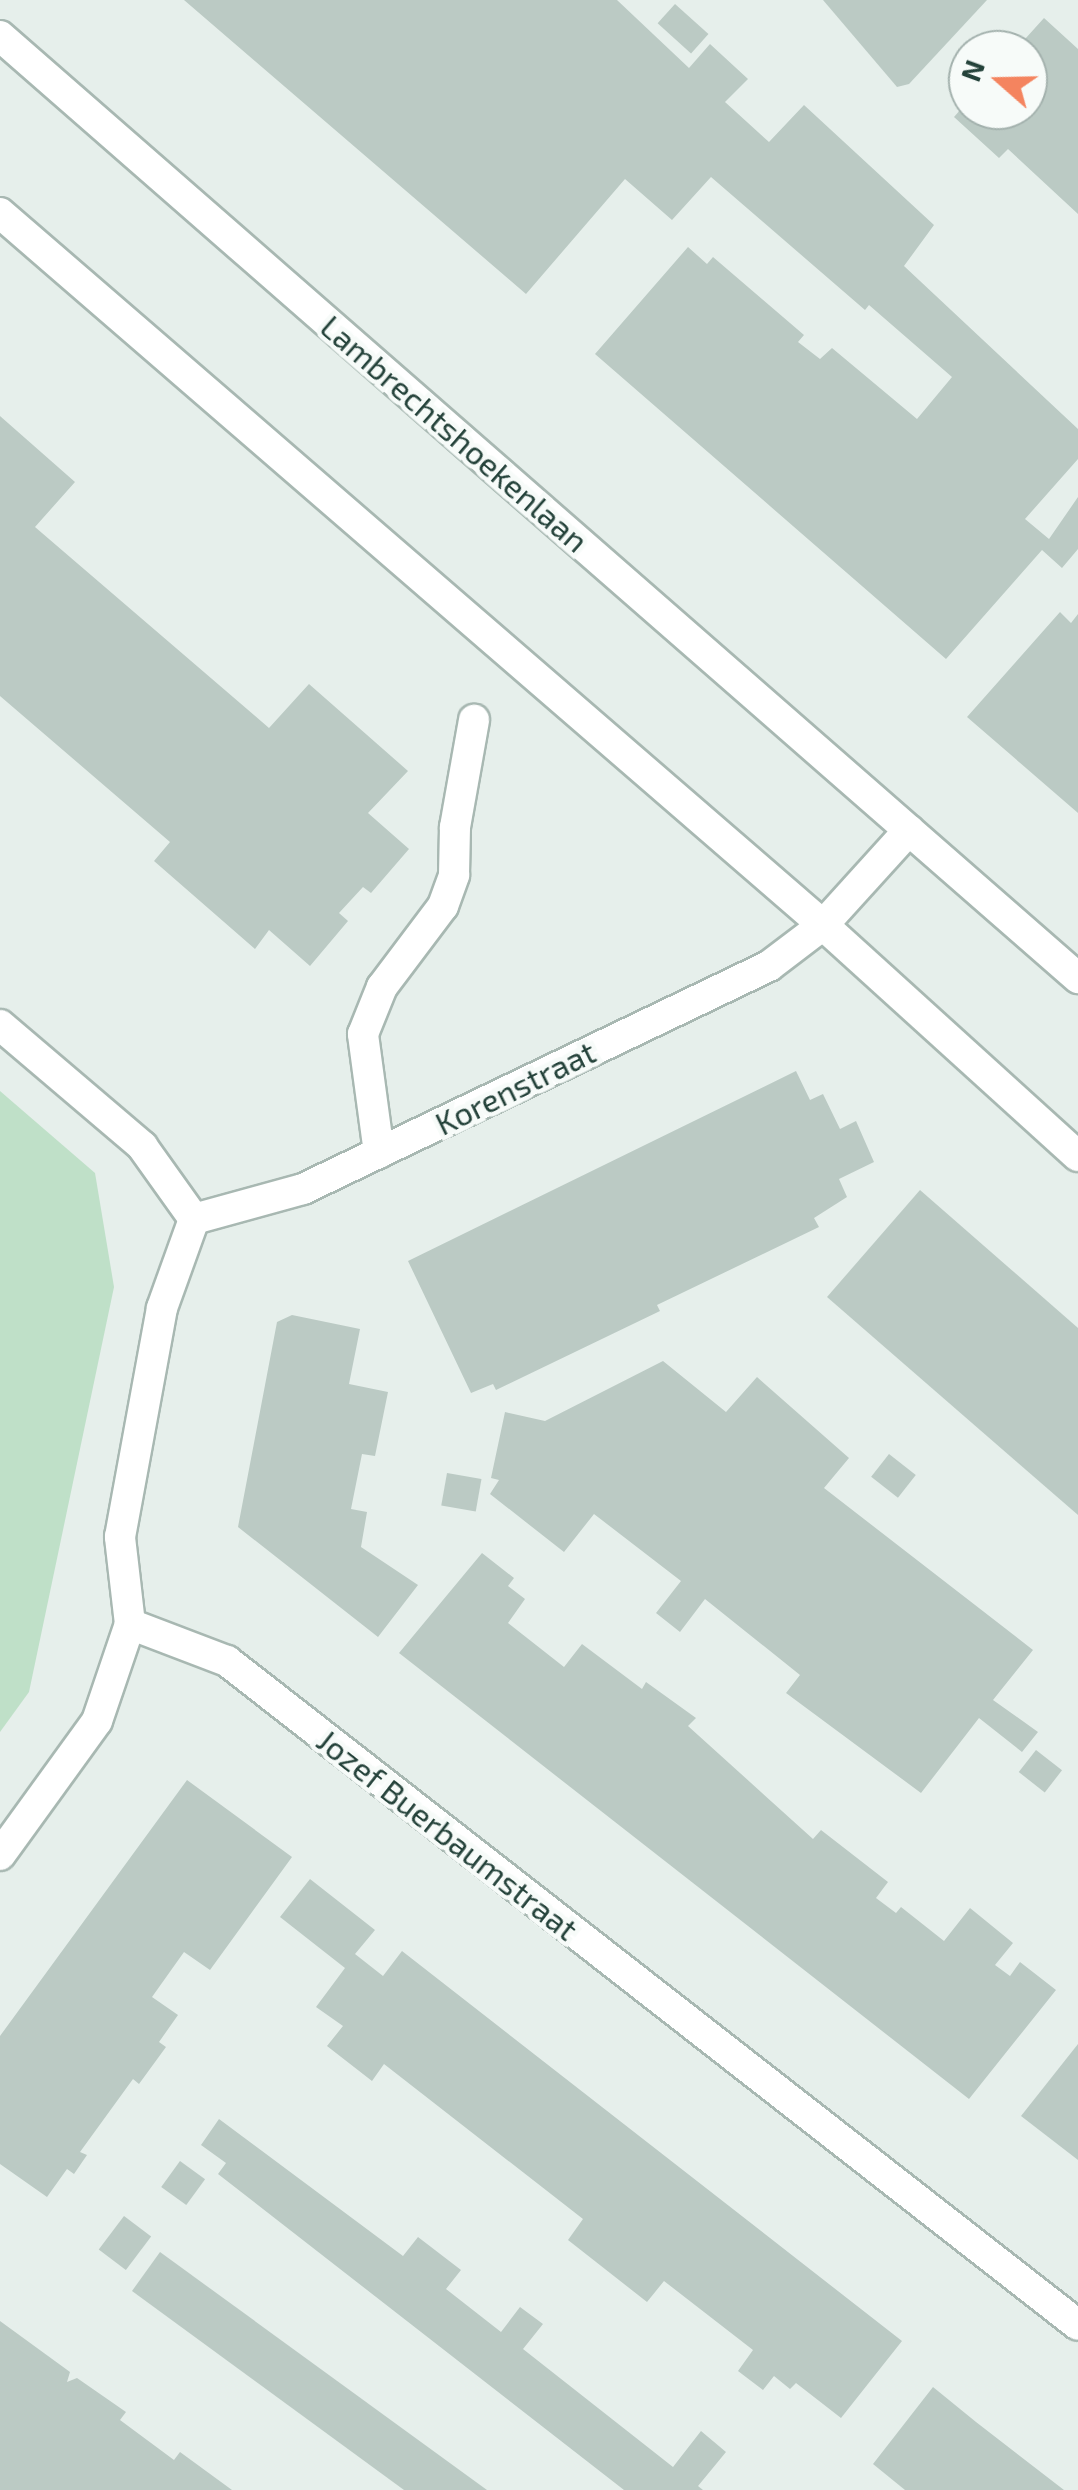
<!DOCTYPE html>
<html>
<head>
<meta charset="utf-8">
<style>
	body { margin:0 }
	#map { position:relative; width:1078px; height:2490px; overflow:hidden; background:#e6efeb; font-family:"Exo 2",sans-serif }
	div>[style] { position:absolute }
	.green>* { inset:0; background:#bfe0c8 }
	.building>* { inset:0; background:#bbcac4; transform-origin:0 0 }
	.roads { filter:drop-shadow(2px 0 #a8b8b2) drop-shadow(-2px 0 #a8b8b2) drop-shadow(0 2px #a8b8b2) drop-shadow(0 -2px #a8b8b2) }
	.minor>* { height:30px; margin:-15px; padding:0 15px; transform-origin:15px; border-radius:15px; background:#fff }
	span { translate:-50% -50%; white-space:nowrap; text-align:center; line-height:1.15; -webkit-text-stroke:9px #f7fbf9; paint-order:stroke }
	.street-label { font-size:32px; color:#24423a }
	.north { position:absolute; left:948px; top:30px; width:100px; height:100px; box-sizing:border-box; background:#f7fbf9; border:2px solid #a3b1ad; border-radius:50%; rotate:290deg; font-size:28px; font-weight:700; line-height:40px; text-align:center; color:#24423a }
	.north::after { content:''; display:block; margin:auto; width:35px; height:45px; background:#f4845f; clip-path:polygon(50% 0,100% 100%,50% 72%,0 100%) }
</style>
</head>
<body>
<div id="map">
	<div class="green">
		<i style="clip-path:polygon(0 1091px,95px 1173px,114px 1287px,29px 1692px,0 1732px)"></i>
	</div>
	<div class="building">
		<i style="clip-path:polygon(184px 0,617px 0,689px 68px,710px 44px,748px 79px,725px 102px,769px 142px,804px 105px,934px 225px,904px 266px,1078px 429px,1078px 459px,1025px 519px,1049px 539px,1078px 497px,1078px 549px,1062px 568px,1042px 550px,946px 659px,595px 354px,688px 247px,707px 264px,713px 257px,804px 335px,798px 342px,820px 359px,832px 348px,917px 419px,952px 377px,869px 305px,865px 310px,711px 177px,672px 220px,625px 179px,526px 294px)"></i>
		<i style="clip-path:polygon(823px 0,987px 0,909px 84px,897px 87px)"></i>
		<i style="left:675px;top:4px;width:45px;height:26px;rotate:42deg"></i>
		<i style="clip-path:polygon(1044px 18px,1078px 49px,1078px 214px,1008px 149px,999px 158px,954px 117px,968px 101px,968px 110px,1028px 110px,1028px 50px,1015px 50px)"></i>
		<i style="clip-path:polygon(0 416px,75px 482px,35px 527px,269px 728px,309px 684px,408px 771px,368px 813px,409px 849px,371px 893px,363px 887px,339px 913px,348px 921px,310px 966px,269px 930px,255px 949px,154px 861px,170px 842px,0 696px)"></i>
		<i style="clip-path:polygon(1060px 612px,1071px 623px,1078px 614px,1078px 813px,967px 717px)"></i>
		<i style="clip-path:polygon(796px 1071px,810px 1100px,823px 1094px,840px 1129px,856px 1121px,874px 1162px,839px 1179px,847px 1197px,814px 1218px,819px 1227px,657px 1305px,660px 1311px,496px 1390px,493px 1384px,471px 1393px,408px 1261px)"></i>
		<i style="clip-path:polygon(920px 1190px,1078px 1328px,1078px 1515px,827px 1297px)"></i>
		<i style="clip-path:polygon(292px 1315px,360px 1329px,349px 1384px,388px 1392px,375px 1456px,362px 1454px,351px 1509px,367px 1512px,361px 1547px,418px 1585px,378px 1637px,238px 1527px,277px 1322px)"></i>
		<i style="clip-path:polygon(663px 1361px,726px 1412px,757px 1377px,849px 1458px,824px 1488px,1033px 1650px,993px 1700px,1038px 1732px,1022px 1752px,979px 1718px,921px 1793px,786px 1693px,800px 1675px,705px 1599px,680px 1632px,656px 1613px,681px 1581px,594px 1514px,564px 1552px,490px 1494px,499px 1480px,491px 1478px,505px 1412px,545px 1421px)"></i>
		<i style="left:889px;top:1454px;width:34px;height:29px;rotate:38deg"></i>
		<i style="left:447px;top:1473px;width:35px;height:33px;rotate:10deg"></i>
		<i style="clip-path:polygon(482px 1553px,514px 1578px,508px 1586px,525px 1599px,508px 1623px,564px 1667px,582px 1644px,642px 1689px,646px 1682px,696px 1718px,688px 1726px,813px 1839px,821px 1830px,888px 1882px,876px 1898px,896px 1913px,901px 1907px,944px 1941px,970px 1908px,1013px 1943px,995px 1965px,1010px 1976px,1020px 1962px,1056px 1990px,969px 2099px,399px 1653px)"></i>
		<i style="left:1036px;top:1750px;width:33px;height:28px;rotate:38deg"></i>
		<i style="clip-path:polygon(187px 1780px,292px 1857px,210px 1970px,184px 1952px,152px 1997px,178px 2015px,159px 2042px,166px 2047px,139px 2084px,133px 2079px,80px 2152px,87px 2155px,74px 2174px,67px 2169px,47px 2197px,0 2164px,0 2036px)"></i>
		<i style="clip-path:polygon(310px 1879px,375px 1930px,355px 1954px,383px 1976px,402px 1951px,902px 2341px,841px 2418px,796px 2383px,790px 2389px,774px 2376px,763px 2390px,738px 2371px,753px 2350px,664px 2281px,647px 2302px,568px 2240px,583px 2219px,384px 2064px,372px 2081px,327px 2046px,343px 2026px,316px 2007px,345px 1968px,280px 1917px)"></i>
		<i style="clip-path:polygon(1078px 2044px,1078px 2160px,1021px 2116px)"></i>
		<i style="clip-path:polygon(219px 2119px,403px 2256px,418px 2237px,461px 2270px,446px 2289px,501px 2332px,520px 2307px,543px 2324px,523px 2349px,673px 2467px,701px 2431px,726px 2452px,698px 2486px,703px 2490px,624px 2490px,218px 2174px,226px 2163px,201px 2145px)"></i>
		<i style="left:180px;top:2161px;width:31px;height:32px;rotate:36deg"></i>
		<i style="left:124px;top:2216px;width:34px;height:42px;rotate:37deg"></i>
		<i style="clip-path:polygon(160px 2252px,487px 2490px,404px 2490px,132px 2291px)"></i>
		<i style="clip-path:polygon(0 2321px,70px 2372px,67px 2382px,77px 2378px,126px 2412px,120px 2420px,174px 2460px,180px 2452px,232px 2490px,0 2490px)"></i>
		<i style="clip-path:polygon(933px 2387px,976px 2422px,1064px 2490px,905px 2490px,873px 2464px)"></i>
	</div>
	<div class="roads">
		<div class="minor">
			<i style="left:0;top:36px;width:1432px;rotate:41.15deg"></i>
			<i style="left:0;top:213px;width:1088px;rotate:40.86deg"></i>
			<i style="left:823px;top:925px;width:344px;rotate:42.2deg"></i>
			<i style="left:0;top:1025px;width:187px;rotate:40.4deg"></i>
			<i style="left:142px;top:1146px;width:90px;rotate:54.5deg"></i>
			<i style="left:379px;top:1153px;width:120px;rotate:-97.7deg"></i>
			<i style="left:363px;top:1034px;width:51px;rotate:-68deg"></i>
			<i style="left:382px;top:987px;width:101px;rotate:-53deg"></i>
			<i style="left:443px;top:906px;width:33px;rotate:-70deg"></i>
			<i style="left:454px;top:875px;width:48px;rotate:-88.8deg"></i>
			<i style="left:455px;top:827px;width:109px;rotate:-79.9deg"></i>
			<i style="left:194px;top:1219px;width:113px;rotate:-15.4deg"></i>
			<i style="left:303px;top:1189px;width:517px;rotate:-25.57deg"></i>
			<i style="left:769px;top:966px;width:68px;rotate:-37.2deg"></i>
			<i style="left:823px;top:925px;width:128px;rotate:-47.8deg"></i>
			<i style="left:130px;top:1624px;width:104px;rotate:20.9deg"></i>
			<i style="left:227px;top:1661px;width:1079px;rotate:37.96deg"></i>
			<i style="left:0;top:1855px;width:165px;rotate:-54.1deg"></i>
			<i style="left:97px;top:1721px;width:102px;rotate:-71.2deg"></i>
			<i style="left:130px;top:1624px;width:88px;rotate:-96.6deg"></i>
			<i style="left:120px;top:1537px;width:233px;rotate:-79.6deg"></i>
			<i style="left:162px;top:1308px;width:95px;rotate:-70.2deg"></i>
		</div>
	</div>
	<div class="street-label">
		<span style="left:455px;top:433px;rotate:41deg">Lambrechtshoekenlaan</span>
		<span style="left:515px;top:1087px;rotate:-26deg">Korenstraat</span>
		<span style="left:448px;top:1834px;rotate:38deg">Jozef Buerbaumstraat</span>
	</div>
	<div class="north">N</div>
</div>
</body>
</html>
